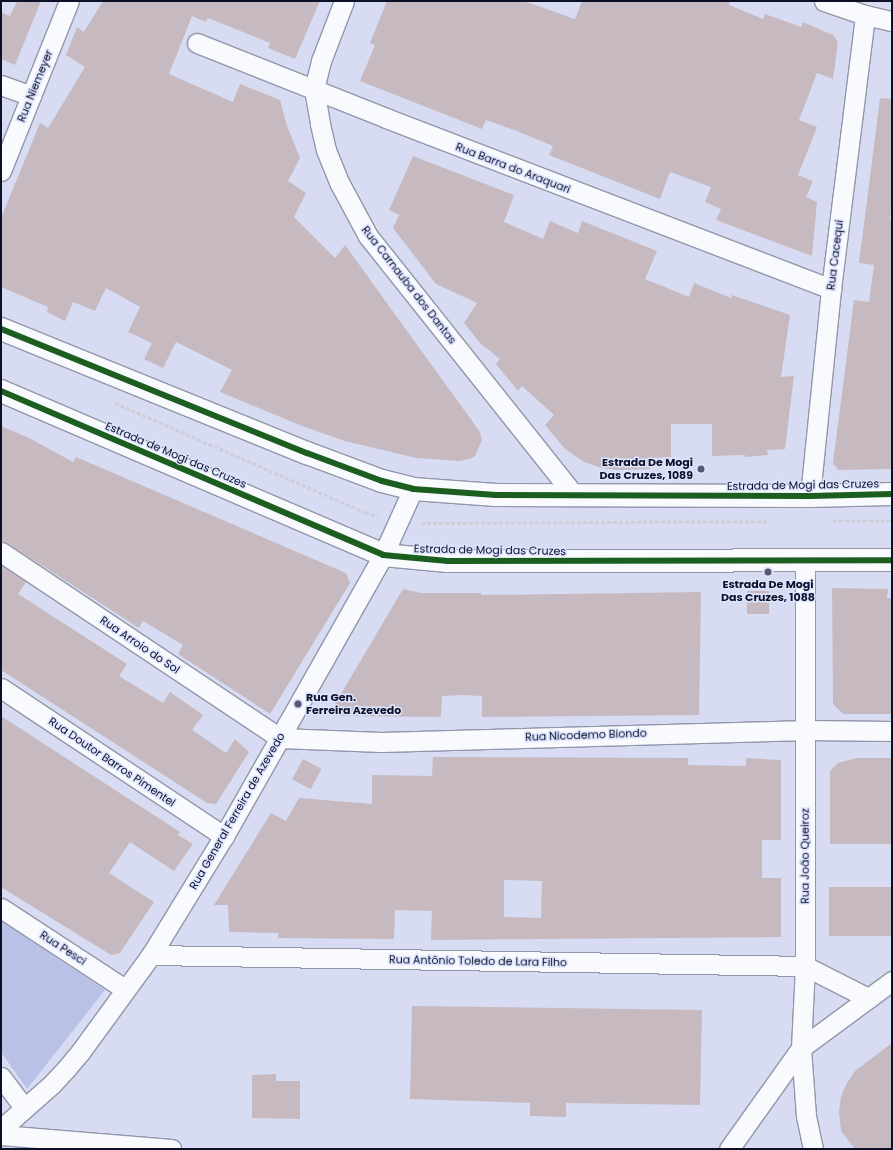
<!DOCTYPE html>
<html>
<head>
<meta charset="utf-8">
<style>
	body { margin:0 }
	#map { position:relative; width:893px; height:1150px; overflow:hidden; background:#d7dcf2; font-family:Poppins,sans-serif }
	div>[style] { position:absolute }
	.green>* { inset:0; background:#b9c2e6 }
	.building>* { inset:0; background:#c6bac0; transform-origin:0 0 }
	.path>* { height:2.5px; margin-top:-1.25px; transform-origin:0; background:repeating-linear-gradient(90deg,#cdced6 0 4px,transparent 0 6px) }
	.roads { filter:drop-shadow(1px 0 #9296aa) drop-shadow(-1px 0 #9296aa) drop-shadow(0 1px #9296aa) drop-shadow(0 -1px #9296aa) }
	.street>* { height:19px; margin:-9.5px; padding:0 9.5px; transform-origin:9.5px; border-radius:9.5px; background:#f9fafd }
	.secondary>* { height:22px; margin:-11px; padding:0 11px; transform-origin:11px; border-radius:11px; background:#f9fafd }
	.cycleway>* { height:6px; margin:-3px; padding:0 3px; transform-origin:3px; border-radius:3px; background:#1b5e20 }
	.dots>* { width:11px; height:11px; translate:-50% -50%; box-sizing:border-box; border:2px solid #dce3fe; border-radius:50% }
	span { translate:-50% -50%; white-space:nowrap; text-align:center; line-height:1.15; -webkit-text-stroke:3px #dce3fe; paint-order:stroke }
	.street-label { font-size:11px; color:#0d1128 }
	.poi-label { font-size:11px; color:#0d1128; font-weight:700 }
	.right { translate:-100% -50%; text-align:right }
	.left { translate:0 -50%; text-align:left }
	.frame { position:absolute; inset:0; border:2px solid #0d1128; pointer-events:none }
</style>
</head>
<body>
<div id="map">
	<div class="green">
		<i style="clip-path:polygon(1px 921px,105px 990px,27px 1089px,1px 1052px)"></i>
	</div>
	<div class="building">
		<i style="clip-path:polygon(17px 1px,41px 1px,15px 65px,1px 59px,1px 12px,10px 16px)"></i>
		<i style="clip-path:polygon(103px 1px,320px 1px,295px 59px,268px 48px,270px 43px,208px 18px,206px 22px,192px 16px,169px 74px,233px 102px,240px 84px,280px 100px,287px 126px,300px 158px,288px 181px,306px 193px,294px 217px,335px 258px,345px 245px,480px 432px,482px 440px,475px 456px,470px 459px,459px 461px,416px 458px,345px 441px,302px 426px,220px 392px,232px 370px,176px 342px,163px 368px,144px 359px,152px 343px,128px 332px,140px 307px,106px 288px,95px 311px,73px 302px,65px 321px,47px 312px,48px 307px,1px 287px,1px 218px,40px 123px,48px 128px,85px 67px,66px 55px,77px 27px,84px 32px)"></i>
		<i style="clip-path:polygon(387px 1px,524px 1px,575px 19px,582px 1px,730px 1px,729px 5px,763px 19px,765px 14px,801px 27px,803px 22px,833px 35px,838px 42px,833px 79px,817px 73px,799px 120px,817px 127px,798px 175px,813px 181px,806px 197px,817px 202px,812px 256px,716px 220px,721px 209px,705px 202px,711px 187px,670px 172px,660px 199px,549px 155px,553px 146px,517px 131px,486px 120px,482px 129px,360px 81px,375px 45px,370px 43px)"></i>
		<i style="clip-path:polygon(880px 98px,892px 99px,892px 204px,890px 220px,892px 220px,892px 469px,838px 470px,833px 463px,854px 300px,869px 302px,874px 265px,859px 263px)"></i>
		<i style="clip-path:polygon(413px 156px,514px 195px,504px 222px,543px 239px,550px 221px,578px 233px,582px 221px,657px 251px,645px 279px,689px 297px,694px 283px,731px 298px,732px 295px,790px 315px,781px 377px,794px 376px,785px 449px,767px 450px,768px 455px,745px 457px,745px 455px,712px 456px,712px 424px,671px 424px,671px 457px,650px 458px,650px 469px,618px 470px,602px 468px,584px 462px,565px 449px,545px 425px,554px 415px,522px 386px,518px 391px,496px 364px,500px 359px,480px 343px,464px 323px,477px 303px,436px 284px,393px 228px,399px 215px,389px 210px)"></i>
		<i style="clip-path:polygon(1px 426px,31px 439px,73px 462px,76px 457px,346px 573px,350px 583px,270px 714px,178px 654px,183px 645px,143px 621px,139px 628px,7px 543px,1px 541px)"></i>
		<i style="clip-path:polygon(1px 565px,26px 582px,18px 594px,127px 664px,119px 676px,163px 703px,170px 692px,203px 715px,192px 730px,226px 753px,235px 739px,249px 752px,216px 804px,207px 803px,1px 670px)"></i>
		<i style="clip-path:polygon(832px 588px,888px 589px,887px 598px,892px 598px,892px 714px,843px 714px,833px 704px)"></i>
		<i style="clip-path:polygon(403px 589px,421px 593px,481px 593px,481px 595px,701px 592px,699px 715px,482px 717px,482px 696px,462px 695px,442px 696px,441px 717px,336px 716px,335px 704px)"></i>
		<i style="left:747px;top:591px;width:22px;height:23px"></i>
		<i style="clip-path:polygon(1px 716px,180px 832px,178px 835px,193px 844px,174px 871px,130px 842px,109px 873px,154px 902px,120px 953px,111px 955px,1px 887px)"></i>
		<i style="clip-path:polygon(evenodd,433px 757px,688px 758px,688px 765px,746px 766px,746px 758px,781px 760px,781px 840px,762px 840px,762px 878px,781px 878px,781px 937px,431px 940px,432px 911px,395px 910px,394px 939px,278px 938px,278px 933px,229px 932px,228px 905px,214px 905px,271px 813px,286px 821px,299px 798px,372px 804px,372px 775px,432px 776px,433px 757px,504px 880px,542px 881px,541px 918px,504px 917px,504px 880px)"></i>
		<i style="clip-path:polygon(857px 758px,892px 758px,892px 844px,830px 844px,830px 771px,838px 763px)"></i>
		<i style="left:303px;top:759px;width:21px;height:23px;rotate:28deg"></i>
		<i style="left:892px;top:887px;width:49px;height:63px;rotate:90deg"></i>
		<i style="clip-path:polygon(412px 1006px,702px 1010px,700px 1105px,566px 1103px,566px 1117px,530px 1116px,530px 1103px,410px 1099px)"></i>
		<i style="clip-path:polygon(892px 1043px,892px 1149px,855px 1149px,841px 1131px,839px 1112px,841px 1096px,847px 1083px,855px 1071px)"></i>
		<i style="clip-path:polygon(276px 1074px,276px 1081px,300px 1081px,300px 1119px,252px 1118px,252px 1075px)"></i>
	</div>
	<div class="path">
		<i style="left:115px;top:403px;width:273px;rotate:23.6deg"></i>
		<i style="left:365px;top:512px;width:13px;rotate:18deg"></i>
		<i style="left:833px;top:521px;width:59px"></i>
		<i style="left:421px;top:523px;width:347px;rotate:-0.3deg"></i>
	</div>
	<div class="roads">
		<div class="street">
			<i style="left:344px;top:1px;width:64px;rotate:111deg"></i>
			<i style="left:321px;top:61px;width:29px;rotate:104deg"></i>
			<i style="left:314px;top:89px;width:36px;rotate:80deg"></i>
			<i style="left:320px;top:124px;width:27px;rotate:77deg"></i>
			<i style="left:326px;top:150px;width:37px;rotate:68deg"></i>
			<i style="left:340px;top:184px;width:59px;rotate:61.7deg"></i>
			<i style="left:368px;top:236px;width:332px;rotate:51.5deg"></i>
			<i style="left:824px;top:1px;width:43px;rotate:18.9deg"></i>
			<i style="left:865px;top:15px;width:28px;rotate:13deg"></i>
			<i style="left:197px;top:43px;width:203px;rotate:21.6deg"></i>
			<i style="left:386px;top:118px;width:477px;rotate:21deg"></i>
			<i style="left:1px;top:85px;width:32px;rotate:20deg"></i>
			<i style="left:1px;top:171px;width:183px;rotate:-68.2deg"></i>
			<i style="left:810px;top:496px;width:208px;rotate:-84.2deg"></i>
			<i style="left:831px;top:289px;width:276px;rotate:-82.9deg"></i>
			<i style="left:1px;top:552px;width:335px;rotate:33.7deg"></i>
			<i style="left:280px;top:738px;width:101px;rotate:2.3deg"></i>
			<i style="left:381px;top:742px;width:423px;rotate:-1.6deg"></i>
			<i style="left:804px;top:730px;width:88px;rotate:0.7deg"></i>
			<i style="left:805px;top:561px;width:405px;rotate:90deg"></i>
			<i style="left:805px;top:966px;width:82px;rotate:92.8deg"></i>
			<i style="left:801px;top:1048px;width:68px;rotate:85.8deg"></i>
			<i style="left:806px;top:1116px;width:34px;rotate:78deg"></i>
			<i style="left:1px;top:688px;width:268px;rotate:33.6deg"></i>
			<i style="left:1px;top:908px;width:148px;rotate:33.2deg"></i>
			<i style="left:151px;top:955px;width:654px;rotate:0.96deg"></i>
			<i style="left:805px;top:966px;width:71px;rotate:26.9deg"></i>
			<i style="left:1px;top:1077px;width:39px;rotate:53deg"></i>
			<i style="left:1px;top:1129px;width:68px;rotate:-41.4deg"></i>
			<i style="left:52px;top:1084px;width:21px;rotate:-47deg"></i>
			<i style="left:66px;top:1069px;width:23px;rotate:-50deg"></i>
			<i style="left:81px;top:1051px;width:119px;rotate:-53.9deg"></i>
			<i style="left:151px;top:955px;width:140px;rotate:-58.5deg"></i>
			<i style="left:224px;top:836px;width:128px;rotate:-60.4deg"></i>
			<i style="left:287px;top:725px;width:195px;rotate:-60.5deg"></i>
			<i style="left:383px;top:555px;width:72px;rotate:-65.6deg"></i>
			<i style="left:1px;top:1135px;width:171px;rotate:4.7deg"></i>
			<i style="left:729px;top:1149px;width:124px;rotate:-54.5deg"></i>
			<i style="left:801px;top:1048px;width:113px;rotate:-36.4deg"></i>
		</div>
		<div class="secondary">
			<i style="left:1px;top:329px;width:330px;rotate:22.1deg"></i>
			<i style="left:307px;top:453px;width:80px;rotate:20.5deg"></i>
			<i style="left:382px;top:481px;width:32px;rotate:14deg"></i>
			<i style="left:413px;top:489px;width:83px;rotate:4.1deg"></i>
			<i style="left:496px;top:495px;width:314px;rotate:0.2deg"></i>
			<i style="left:810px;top:496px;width:82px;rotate:-1.4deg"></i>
			<i style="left:1px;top:391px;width:416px;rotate:23.2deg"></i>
			<i style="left:383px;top:555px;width:65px;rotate:5.3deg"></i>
			<i style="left:448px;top:561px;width:444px;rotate:-0.1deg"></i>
		</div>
	</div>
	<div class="cycleway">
		<i style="left:1px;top:329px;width:330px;rotate:22.1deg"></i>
		<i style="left:307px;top:453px;width:80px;rotate:20.5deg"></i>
		<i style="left:382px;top:481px;width:32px;rotate:14deg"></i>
		<i style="left:413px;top:489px;width:83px;rotate:4.1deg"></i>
		<i style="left:496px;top:495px;width:314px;rotate:0.2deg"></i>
		<i style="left:810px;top:496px;width:82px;rotate:-1.4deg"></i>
		<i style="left:1px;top:391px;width:416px;rotate:23.2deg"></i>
		<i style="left:383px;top:555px;width:65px;rotate:5.3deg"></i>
		<i style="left:448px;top:561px;width:444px;rotate:-0.1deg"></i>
	</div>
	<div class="dots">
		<i style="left:701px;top:469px;background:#54586f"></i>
		<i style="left:768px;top:572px;background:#54586f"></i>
		<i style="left:298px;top:704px;background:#54586f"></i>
	</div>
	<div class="street-label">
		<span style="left:35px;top:86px;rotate:-68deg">Rua Niemeyer</span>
		<span style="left:513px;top:168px;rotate:21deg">Rua Barra do Araquari</span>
		<span style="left:835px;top:255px;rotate:-83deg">Rua Cacequi</span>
		<span style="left:409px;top:285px;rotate:52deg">Rua Carnauba dos Dantas</span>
		<span style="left:176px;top:455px;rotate:23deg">Estrada de Mogi das Cruzes</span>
		<span style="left:803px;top:485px;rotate:-1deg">Estrada de Mogi das Cruzes</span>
		<span style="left:490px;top:550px;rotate:1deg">Estrada de Mogi das Cruzes</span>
		<span style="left:140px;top:645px;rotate:34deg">Rua Arroio do Sol</span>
		<span style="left:586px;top:735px;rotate:-2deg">Rua Nicodemo Biondo</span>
		<span style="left:112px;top:762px;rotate:34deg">Rua Doutor Barros Pimentel</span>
		<span style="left:237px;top:811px;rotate:-60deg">Rua General Ferreira de Azevedo</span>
		<span style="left:805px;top:856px;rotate:-90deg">Rua João Queiroz</span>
		<span style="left:63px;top:948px;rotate:33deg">Rua Pesci</span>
		<span style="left:478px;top:961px;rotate:1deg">Rua Antônio Toledo de Lara Filho</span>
	</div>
	<div class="poi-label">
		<span class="right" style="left:693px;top:469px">Estrada De Mogi<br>Das Cruzes, 1089</span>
		<span style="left:768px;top:591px">Estrada De Mogi<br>Das Cruzes, 1088</span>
		<span class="left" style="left:306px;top:704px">Rua Gen.<br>Ferreira Azevedo</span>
	</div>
	<div class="frame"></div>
</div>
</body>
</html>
